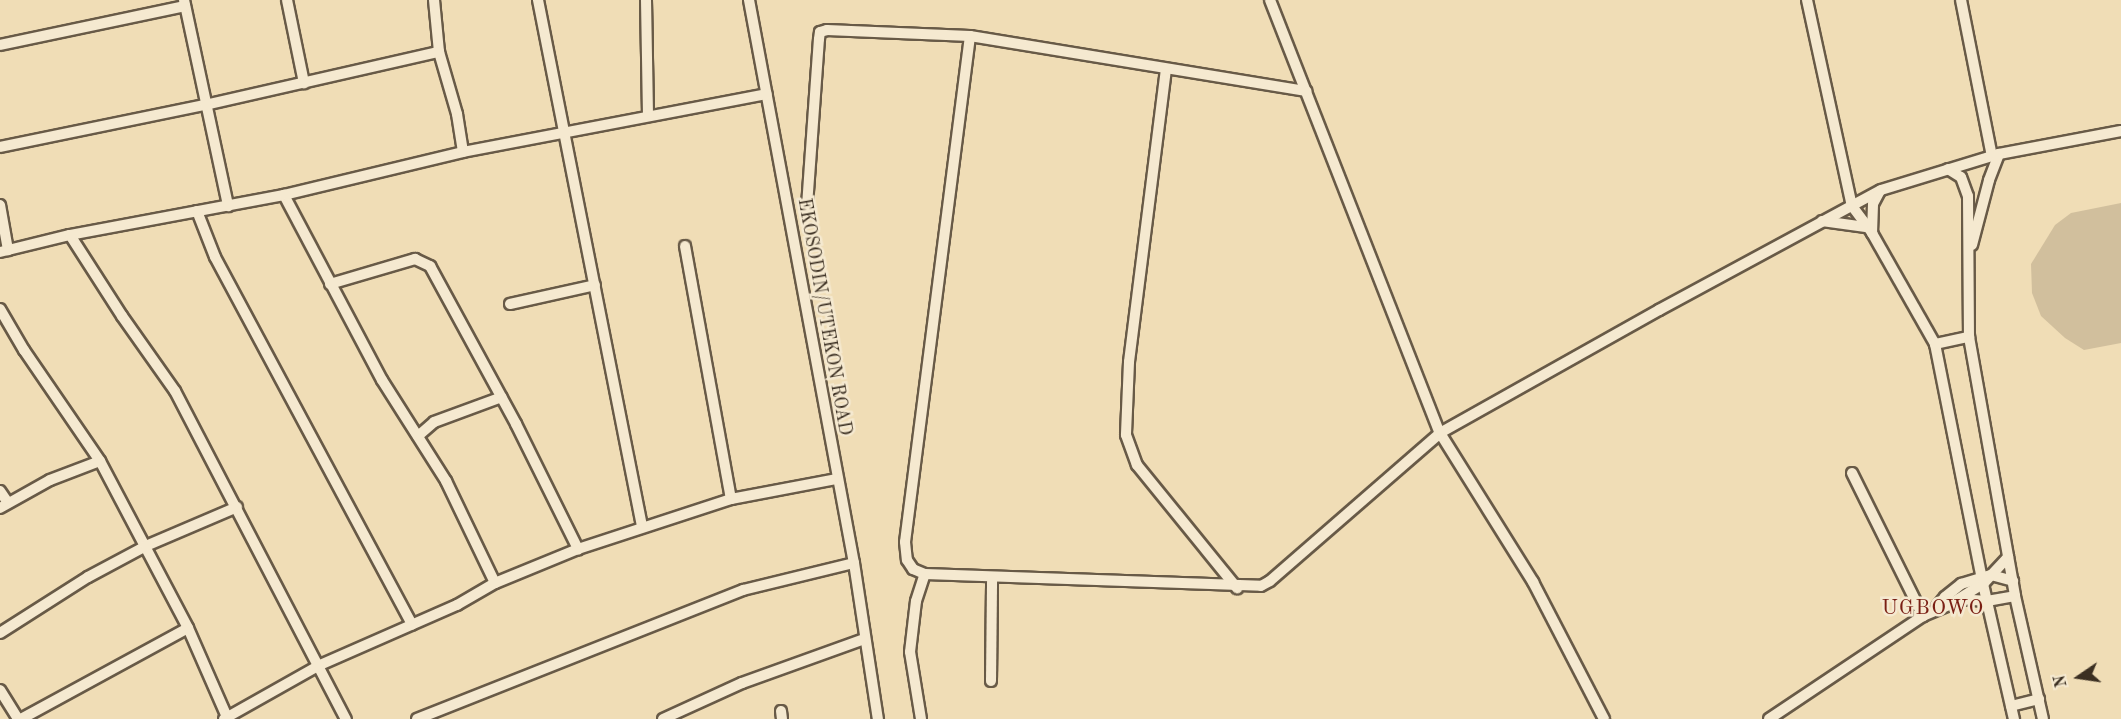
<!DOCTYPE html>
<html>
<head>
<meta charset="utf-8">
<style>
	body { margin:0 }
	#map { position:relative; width:2121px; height:719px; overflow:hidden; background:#f0ddb6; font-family:"Old Standard TT",serif }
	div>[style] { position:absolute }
	.green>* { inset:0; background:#d1bf9d }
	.roads { filter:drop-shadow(2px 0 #685a47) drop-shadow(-2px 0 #685a47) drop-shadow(0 2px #685a47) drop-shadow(0 -2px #685a47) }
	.street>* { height:10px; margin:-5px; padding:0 5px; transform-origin:5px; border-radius:5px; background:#f5e9d0 }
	span { translate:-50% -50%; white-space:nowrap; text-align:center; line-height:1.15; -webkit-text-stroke:5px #f5e9d0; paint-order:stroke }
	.street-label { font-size:18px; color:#3b2f22 }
	.quarter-label { font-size:21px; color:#7a1f14; letter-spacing:1.5px }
	.north { position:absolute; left:2049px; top:647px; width:60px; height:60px; -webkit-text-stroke:4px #f5e9d0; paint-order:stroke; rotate:257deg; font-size:16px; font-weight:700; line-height:24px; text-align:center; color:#3b2f22 }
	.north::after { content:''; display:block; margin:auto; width:21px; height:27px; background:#3b2f22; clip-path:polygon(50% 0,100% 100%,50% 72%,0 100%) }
</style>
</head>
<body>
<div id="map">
	<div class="green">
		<i style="clip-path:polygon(2121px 203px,2121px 343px,2084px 350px,2065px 338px,2041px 316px,2032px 293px,2031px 264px,2055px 225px,2071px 213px)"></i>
	</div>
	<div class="roads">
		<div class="street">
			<i style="left:184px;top:0;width:211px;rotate:77.9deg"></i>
			<i style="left:287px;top:0;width:85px;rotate:78.4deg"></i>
			<i style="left:434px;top:0;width:52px;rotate:84.5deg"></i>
			<i style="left:439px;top:52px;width:65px;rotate:73.8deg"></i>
			<i style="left:457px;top:114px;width:38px;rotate:81deg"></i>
			<i style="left:538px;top:0;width:536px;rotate:78.82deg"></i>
			<i style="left:646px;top:0;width:116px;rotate:89deg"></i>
			<i style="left:749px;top:0;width:573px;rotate:79.44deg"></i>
			<i style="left:854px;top:563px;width:158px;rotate:81.3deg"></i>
			<i style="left:1270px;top:0;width:465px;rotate:68.6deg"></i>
			<i style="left:1440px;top:433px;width:176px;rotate:58deg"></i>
			<i style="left:1533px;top:582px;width:154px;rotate:62.6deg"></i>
			<i style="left:1807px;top:0;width:211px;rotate:77.7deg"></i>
			<i style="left:1852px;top:206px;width:34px;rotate:53deg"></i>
			<i style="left:1872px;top:233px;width:128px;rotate:60.4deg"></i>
			<i style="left:1935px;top:344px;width:245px;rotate:78.7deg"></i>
			<i style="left:1983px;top:584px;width:139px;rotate:77.1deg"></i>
			<i style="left:1961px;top:0;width:159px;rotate:78.8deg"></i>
			<i style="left:970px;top:36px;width:510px;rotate:97.32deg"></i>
			<i style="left:905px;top:542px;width:18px;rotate:84deg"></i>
			<i style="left:907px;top:560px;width:11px;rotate:56deg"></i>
			<i style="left:913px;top:569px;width:13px;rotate:23deg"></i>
			<i style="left:925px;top:574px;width:336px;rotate:2deg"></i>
			<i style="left:1261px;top:586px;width:10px;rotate:-29deg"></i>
			<i style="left:1270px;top:581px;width:225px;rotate:-41deg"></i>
			<i style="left:1440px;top:433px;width:251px;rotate:-29.3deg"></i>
			<i style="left:1659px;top:310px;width:252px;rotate:-28.4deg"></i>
			<i style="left:1881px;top:190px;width:123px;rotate:-17deg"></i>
			<i style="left:1999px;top:154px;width:124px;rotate:-10.7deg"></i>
			<i style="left:0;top:45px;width:189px;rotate:-11.9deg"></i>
			<i style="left:1166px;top:69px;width:295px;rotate:97.2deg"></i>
			<i style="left:1129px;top:362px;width:73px;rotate:92.4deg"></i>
			<i style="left:1126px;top:435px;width:32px;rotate:70deg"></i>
			<i style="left:1137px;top:465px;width:159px;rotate:50.9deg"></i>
			<i style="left:0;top:147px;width:209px;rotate:-11.6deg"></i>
			<i style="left:205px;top:105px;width:240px;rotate:-12.8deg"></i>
			<i style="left:1948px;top:169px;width:15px;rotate:32deg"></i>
			<i style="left:1961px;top:177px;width:20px;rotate:70deg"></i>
			<i style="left:1968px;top:196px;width:141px;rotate:89.6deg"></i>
			<i style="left:1969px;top:337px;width:263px;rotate:79.9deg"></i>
			<i style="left:2015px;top:596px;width:126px;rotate:77.2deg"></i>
			<i style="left:284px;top:195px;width:209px;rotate:62.1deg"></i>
			<i style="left:382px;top:380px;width:120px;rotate:57.6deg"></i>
			<i style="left:446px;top:481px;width:113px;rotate:64.3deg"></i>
			<i style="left:0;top:205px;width:46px;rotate:79.9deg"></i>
			<i style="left:807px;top:206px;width:167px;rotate:-85.9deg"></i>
			<i style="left:819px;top:39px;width:7px;rotate:-82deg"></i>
			<i style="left:820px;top:32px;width:7px;rotate:-16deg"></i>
			<i style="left:827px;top:30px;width:143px;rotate:2.4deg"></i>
			<i style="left:970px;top:36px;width:341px;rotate:9.3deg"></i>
			<i style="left:197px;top:211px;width:49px;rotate:68.6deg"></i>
			<i style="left:215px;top:257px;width:417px;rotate:61.8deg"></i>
			<i style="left:1822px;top:221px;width:44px;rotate:7.8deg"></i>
			<i style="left:1872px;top:233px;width:29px;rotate:-88deg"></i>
			<i style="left:1873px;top:204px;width:15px;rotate:-62deg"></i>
			<i style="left:70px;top:235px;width:96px;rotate:57.3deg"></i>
			<i style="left:122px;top:316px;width:92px;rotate:54.8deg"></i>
			<i style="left:175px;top:391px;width:370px;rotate:62.5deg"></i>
			<i style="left:1972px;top:245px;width:67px;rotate:-75.3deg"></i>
			<i style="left:1989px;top:180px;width:28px;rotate:-69deg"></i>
			<i style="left:685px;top:246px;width:257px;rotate:79.7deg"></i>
			<i style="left:0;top:252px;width:72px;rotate:-13.7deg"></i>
			<i style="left:70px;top:235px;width:218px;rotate:-10.6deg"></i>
			<i style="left:284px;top:195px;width:184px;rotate:-13.5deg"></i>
			<i style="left:463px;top:152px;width:309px;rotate:-10.8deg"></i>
			<i style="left:330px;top:284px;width:89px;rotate:-16.4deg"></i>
			<i style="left:415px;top:259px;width:17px;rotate:25deg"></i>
			<i style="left:430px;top:266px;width:180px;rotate:61.4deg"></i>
			<i style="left:516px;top:424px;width:140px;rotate:63.6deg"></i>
			<i style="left:510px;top:304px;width:87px;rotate:-12.6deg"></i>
			<i style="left:0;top:309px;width:48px;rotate:59.7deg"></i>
			<i style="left:24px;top:350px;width:135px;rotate:55.6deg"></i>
			<i style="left:100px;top:461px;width:189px;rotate:62.2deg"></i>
			<i style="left:188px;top:628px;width:99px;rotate:66.3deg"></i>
			<i style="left:1935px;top:344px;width:35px;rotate:-12deg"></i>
			<i style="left:418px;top:436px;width:21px;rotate:-41deg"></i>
			<i style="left:434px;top:422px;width:72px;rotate:-20.2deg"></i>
			<i style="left:1852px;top:473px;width:160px;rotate:63.6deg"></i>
			<i style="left:0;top:491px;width:14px;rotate:56deg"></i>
			<i style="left:0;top:508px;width:57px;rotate:-29.2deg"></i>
			<i style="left:50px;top:480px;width:53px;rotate:-20.8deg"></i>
			<i style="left:1959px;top:599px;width:28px;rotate:4deg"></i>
			<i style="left:1987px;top:601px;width:28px;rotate:-10deg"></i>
			<i style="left:1936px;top:608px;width:14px;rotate:-51deg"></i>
			<i style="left:1945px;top:597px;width:21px;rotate:-39deg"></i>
			<i style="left:1961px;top:584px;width:31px;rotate:-17deg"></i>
			<i style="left:1991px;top:575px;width:23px;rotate:15deg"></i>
			<i style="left:0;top:633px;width:104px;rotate:-32.5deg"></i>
			<i style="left:88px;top:577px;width:66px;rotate:-28.1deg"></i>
			<i style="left:146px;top:546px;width:99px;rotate:-23.2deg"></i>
			<i style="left:991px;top:681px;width:104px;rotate:-89.4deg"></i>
			<i style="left:0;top:690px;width:34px;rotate:58deg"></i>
			<i style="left:2011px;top:706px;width:29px;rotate:-14deg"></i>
			<i style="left:781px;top:711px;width:8px;rotate:83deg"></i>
			<i style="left:21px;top:719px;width:190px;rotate:-28.6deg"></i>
			<i style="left:224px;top:719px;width:110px;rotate:-29.4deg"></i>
			<i style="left:320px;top:665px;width:150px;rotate:-23.7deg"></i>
			<i style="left:457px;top:605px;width:44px;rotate:-30.1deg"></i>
			<i style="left:495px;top:583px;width:90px;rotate:-22.3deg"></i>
			<i style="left:578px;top:549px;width:161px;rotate:-18.1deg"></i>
			<i style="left:731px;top:499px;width:108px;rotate:-10.7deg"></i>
			<i style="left:417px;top:719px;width:351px;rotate:-21.6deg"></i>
			<i style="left:743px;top:590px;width:114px;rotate:-13.7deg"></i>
			<i style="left:663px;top:719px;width:87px;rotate:-24.5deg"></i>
			<i style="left:742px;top:683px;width:130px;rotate:-19.8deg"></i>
			<i style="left:921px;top:719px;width:68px;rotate:-99.3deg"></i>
			<i style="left:910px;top:652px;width:51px;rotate:-83.3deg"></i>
			<i style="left:916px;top:601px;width:28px;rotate:-72deg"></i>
			<i style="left:1769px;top:719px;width:185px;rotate:-33.8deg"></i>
			<i style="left:1923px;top:616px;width:28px;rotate:-23deg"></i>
			<i style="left:1949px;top:605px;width:40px;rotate:-32deg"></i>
			<i style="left:1983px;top:584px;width:37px;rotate:-47deg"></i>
		</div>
	</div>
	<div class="street-label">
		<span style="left:824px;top:317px;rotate:80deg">EKOSODIN/UTEKON ROAD</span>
	</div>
	<div class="quarter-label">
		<span style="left:1933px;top:609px">UGBOWO</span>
	</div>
	<div class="north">N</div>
</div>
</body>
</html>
